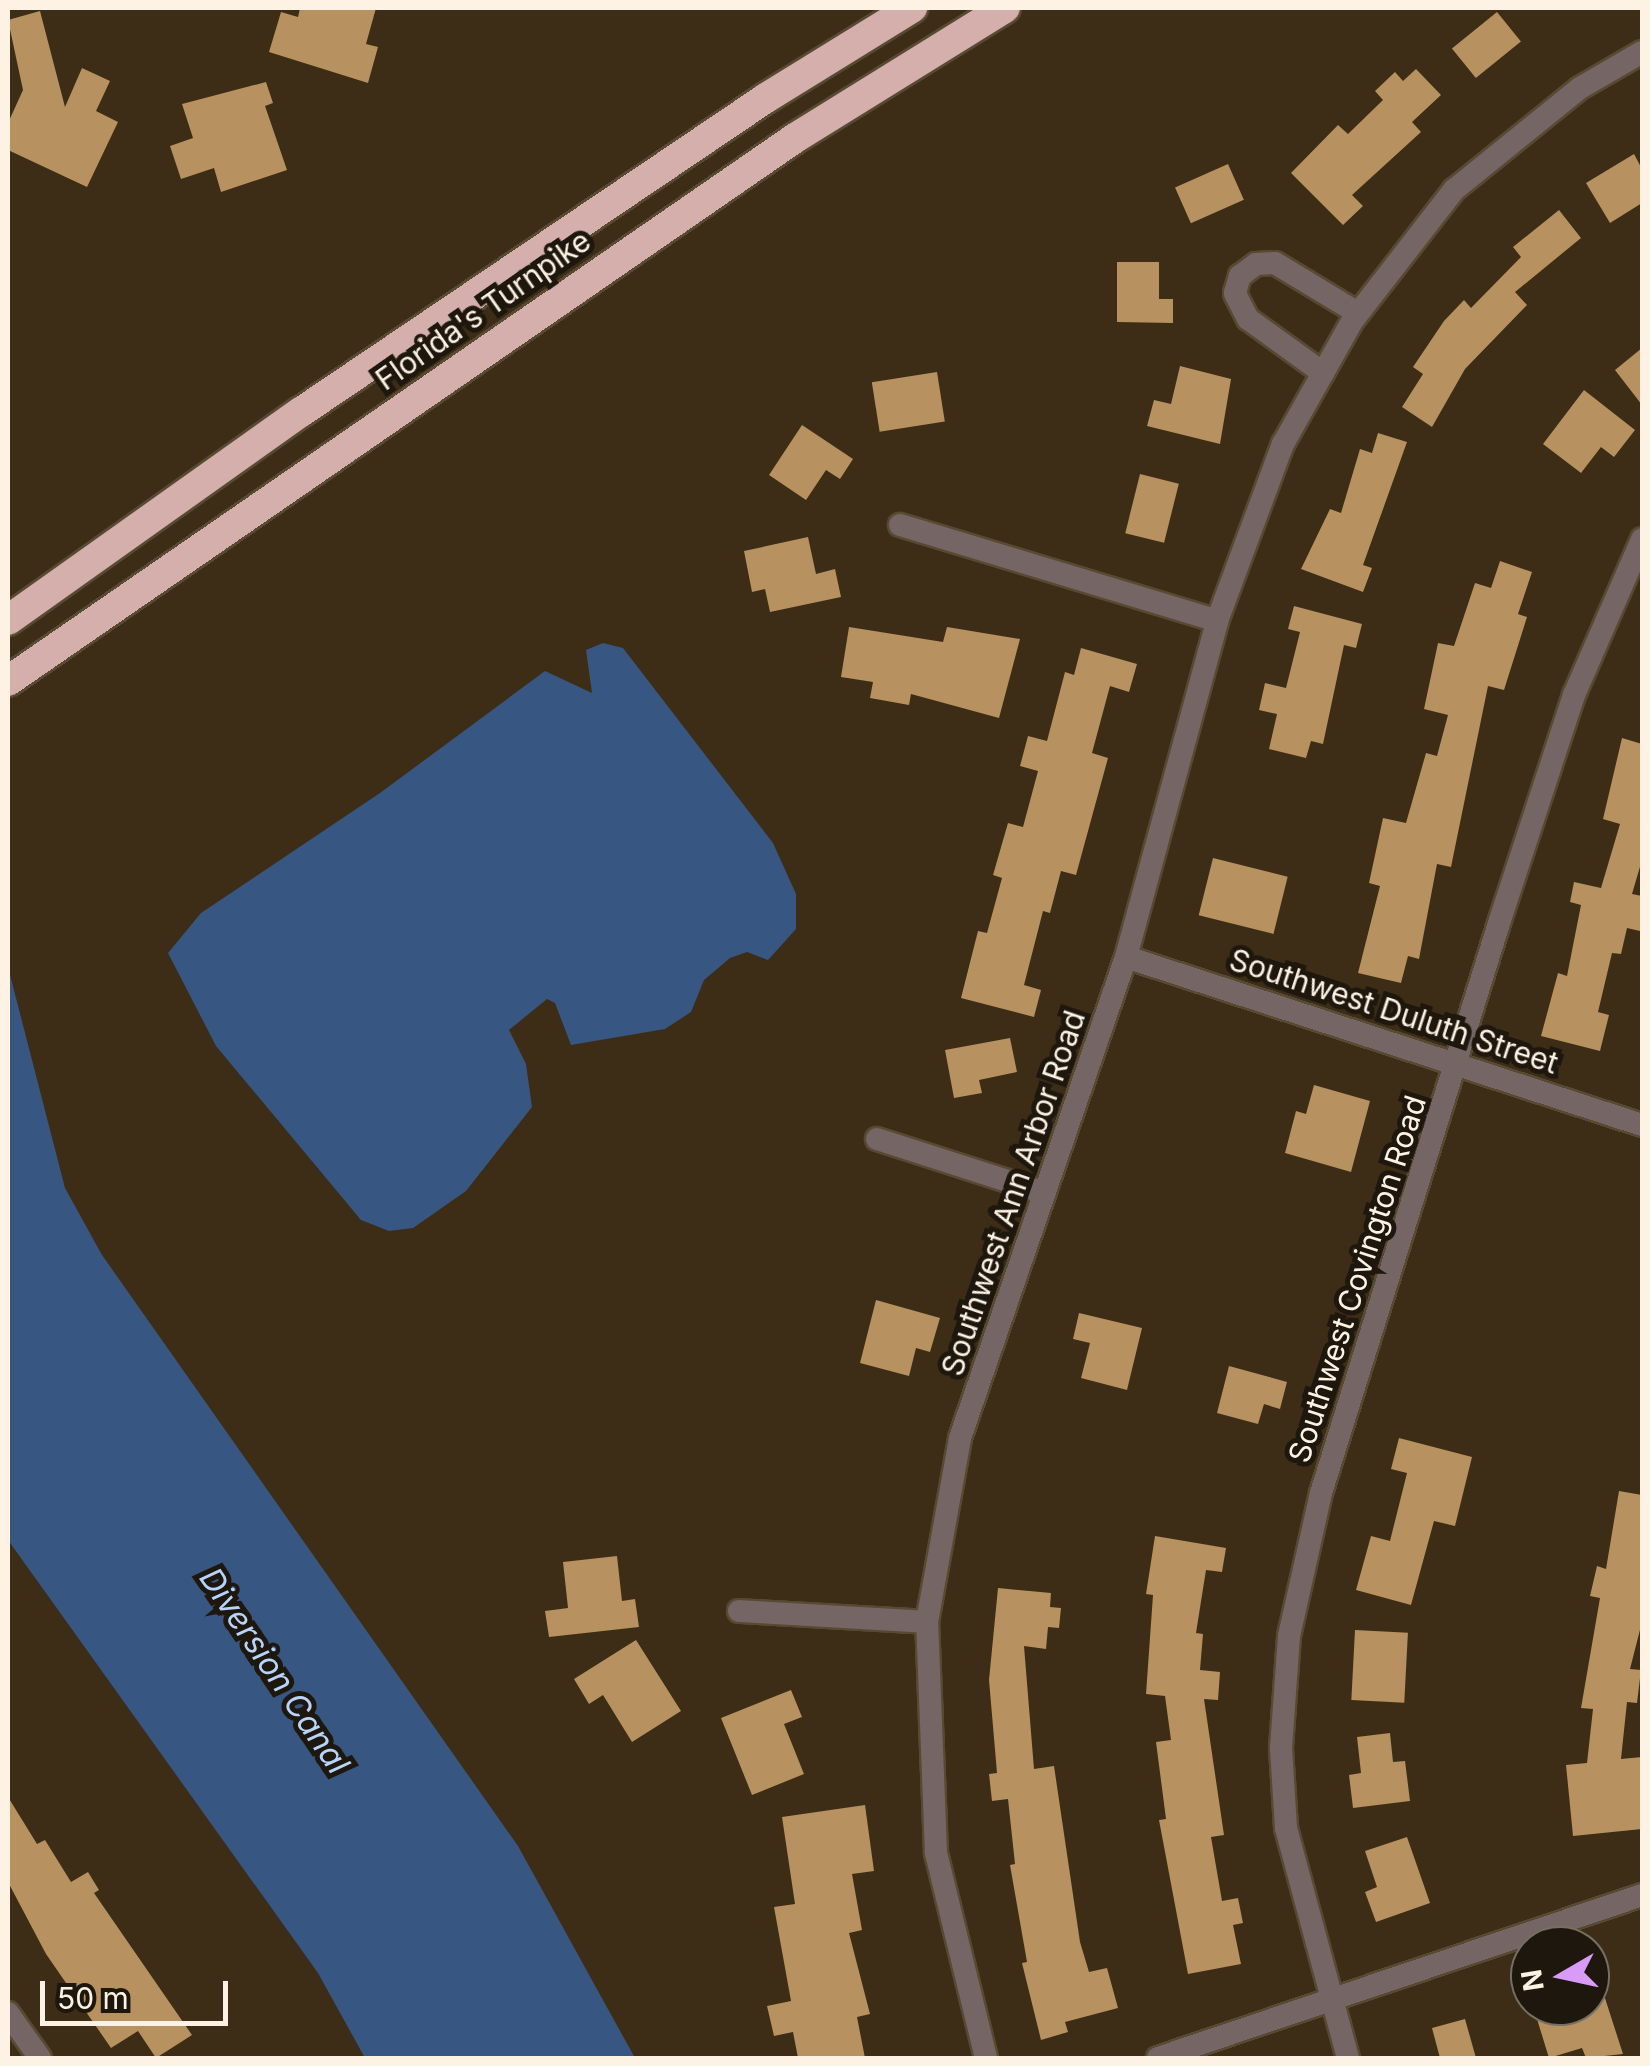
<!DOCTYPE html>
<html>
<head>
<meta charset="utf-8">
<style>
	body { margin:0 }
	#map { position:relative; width:1650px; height:2066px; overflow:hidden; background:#3d2d16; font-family:Inter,sans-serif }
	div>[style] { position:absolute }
	.water>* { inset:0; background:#375681 }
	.building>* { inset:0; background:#b7915f; transform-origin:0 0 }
	.roads { filter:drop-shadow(2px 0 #584933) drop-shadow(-2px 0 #584933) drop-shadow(0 2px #584933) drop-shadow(0 -2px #584933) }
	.street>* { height:22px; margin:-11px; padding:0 11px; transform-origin:11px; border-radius:11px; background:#756665 }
	.highway>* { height:30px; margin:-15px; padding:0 15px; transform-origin:15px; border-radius:15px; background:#d4afac }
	span { translate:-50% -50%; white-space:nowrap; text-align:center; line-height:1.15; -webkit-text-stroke:10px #1e170d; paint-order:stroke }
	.street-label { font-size:30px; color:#fdf2e4 }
	.water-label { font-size:32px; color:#b6d4fd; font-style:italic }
	.frame { position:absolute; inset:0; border:10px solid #fdf2e4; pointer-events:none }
	.north { position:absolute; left:1510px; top:1926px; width:100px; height:100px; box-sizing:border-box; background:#1e170d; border:2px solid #776f63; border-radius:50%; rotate:261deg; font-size:28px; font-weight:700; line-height:40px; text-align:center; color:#fdf2e4 }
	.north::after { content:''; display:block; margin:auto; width:35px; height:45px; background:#d89bf8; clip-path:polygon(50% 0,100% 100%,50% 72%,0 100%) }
	.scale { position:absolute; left:40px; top:1981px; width:188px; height:45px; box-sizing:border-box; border:5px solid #fdf2e4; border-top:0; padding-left:12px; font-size:30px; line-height:35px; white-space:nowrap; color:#fdf2e4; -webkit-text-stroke:8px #1e170d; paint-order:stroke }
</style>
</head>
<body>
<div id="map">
	<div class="water">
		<i style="clip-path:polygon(603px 643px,623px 648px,773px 843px,796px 894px,796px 929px,768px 960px,747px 952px,730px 958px,704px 980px,691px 1012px,665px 1029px,571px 1045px,555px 1003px,547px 999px,509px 1030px,526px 1064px,532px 1107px,466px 1191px,413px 1228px,389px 1231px,361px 1220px,216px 1046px,168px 953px,201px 913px,380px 793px,545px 671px,592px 693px,586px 650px)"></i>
		<i style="clip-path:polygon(8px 967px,65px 1188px,102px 1255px,518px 1846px,635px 2058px,365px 2058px,318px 1973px,8px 1540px)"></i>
	</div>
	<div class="building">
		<i style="clip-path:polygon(300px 8px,376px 8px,366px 44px,378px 47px,368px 83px,269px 52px,281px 12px,298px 17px)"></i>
		<i style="clip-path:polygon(40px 11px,65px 107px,82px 68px,110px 81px,96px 111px,118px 122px,87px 187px,8px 150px,8px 123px,23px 90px,8px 20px)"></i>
		<i style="left:1497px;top:12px;width:38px;height:58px;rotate:51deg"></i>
		<i style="clip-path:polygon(1416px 69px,1441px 95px,1412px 122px,1421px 132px,1352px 195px,1363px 206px,1343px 225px,1291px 173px,1338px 125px,1348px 134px,1383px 100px,1375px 91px,1395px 72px,1403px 81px)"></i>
		<i style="clip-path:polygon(266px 82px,273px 103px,265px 106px,287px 170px,221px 192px,214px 168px,181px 179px,170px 146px,193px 138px,182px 104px)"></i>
		<i style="clip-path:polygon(1634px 154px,1642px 169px,1642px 203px,1610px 223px,1586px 183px)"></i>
		<i style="left:1228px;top:164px;width:39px;height:58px;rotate:66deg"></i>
		<i style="clip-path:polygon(1559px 210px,1581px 238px,1515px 292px,1527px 305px,1465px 369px,1432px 427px,1402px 407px,1423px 374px,1413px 367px,1444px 321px,1464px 300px,1471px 308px,1521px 257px,1513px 247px)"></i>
		<i style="clip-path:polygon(1117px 262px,1159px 262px,1159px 299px,1173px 299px,1173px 323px,1117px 322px)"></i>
		<i style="clip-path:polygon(1642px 348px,1642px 405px,1615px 370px)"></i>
		<i style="clip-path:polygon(1180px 366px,1231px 379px,1220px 444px,1147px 426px,1154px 400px,1171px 404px)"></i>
		<i style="left:937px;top:372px;width:50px;height:66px;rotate:81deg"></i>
		<i style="clip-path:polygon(1584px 390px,1635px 430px,1614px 457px,1601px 447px,1581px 473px,1543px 444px)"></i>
		<i style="clip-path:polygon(802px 425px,853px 459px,840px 479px,826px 470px,806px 500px,769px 475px)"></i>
		<i style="clip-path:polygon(1378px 433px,1407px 442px,1363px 565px,1372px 568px,1363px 592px,1301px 569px,1330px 509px,1341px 513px,1360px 449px,1372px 453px)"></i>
		<i style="left:1140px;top:474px;width:40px;height:61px;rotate:14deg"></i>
		<i style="clip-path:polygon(808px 537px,816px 574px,835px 569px,841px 597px,770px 612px,765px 589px,752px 592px,744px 551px)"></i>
		<i style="clip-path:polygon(1500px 561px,1532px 572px,1518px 614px,1527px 617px,1504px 690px,1488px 686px,1451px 867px,1437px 864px,1419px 959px,1408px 956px,1401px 983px,1358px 973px,1380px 886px,1369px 883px,1383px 818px,1406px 823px,1426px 753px,1437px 756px,1448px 715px,1424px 709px,1438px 643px,1454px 646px,1475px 583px,1491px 588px)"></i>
		<i style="clip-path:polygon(1294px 606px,1362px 624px,1356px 648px,1344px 645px,1323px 744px,1311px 741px,1306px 758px,1269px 749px,1277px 714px,1259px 710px,1265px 683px,1286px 688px,1300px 632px,1288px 629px)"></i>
		<i style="clip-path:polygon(849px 627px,943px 642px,947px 627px,1020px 639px,999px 718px,911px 694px,909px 705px,870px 698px,873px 682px,841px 677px)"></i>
		<i style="clip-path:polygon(1081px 648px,1137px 664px,1129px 692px,1110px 686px,1092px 753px,1108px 758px,1076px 875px,1061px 871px,1050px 913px,1043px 911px,1024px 985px,1041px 990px,1034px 1017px,961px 998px,978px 931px,987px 933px,1002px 878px,993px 875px,1008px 823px,1023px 827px,1038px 771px,1020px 766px,1028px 736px,1047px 741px,1065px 672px,1074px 675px)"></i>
		<i style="clip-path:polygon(1622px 738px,1642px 744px,1642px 860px,1632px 894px,1642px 896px,1642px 918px,1640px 931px,1627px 928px,1621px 954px,1612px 953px,1598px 1012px,1609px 1015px,1600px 1051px,1541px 1036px,1558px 973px,1567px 976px,1581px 905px,1570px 902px,1574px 882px,1601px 888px,1620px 824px,1603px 819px)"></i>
		<i style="left:1213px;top:858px;width:77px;height:59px;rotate:14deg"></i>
		<i style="clip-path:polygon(1010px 1038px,1017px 1072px,979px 1080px,982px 1093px,954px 1098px,945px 1050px)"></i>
		<i style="clip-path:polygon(1314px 1085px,1370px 1101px,1351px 1172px,1285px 1153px,1296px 1111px,1306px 1114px)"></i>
		<i style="clip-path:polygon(876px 1300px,940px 1318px,930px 1352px,916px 1348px,909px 1376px,860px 1363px)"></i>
		<i style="clip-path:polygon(1079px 1313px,1142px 1328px,1127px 1390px,1081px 1378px,1090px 1343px,1073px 1339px)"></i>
		<i style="clip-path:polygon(1229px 1366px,1287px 1382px,1280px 1409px,1264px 1404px,1258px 1424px,1217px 1413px)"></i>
		<i style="clip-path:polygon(1399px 1438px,1472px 1457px,1455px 1526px,1434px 1521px,1411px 1605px,1356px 1590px,1371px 1536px,1390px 1541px,1407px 1473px,1391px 1469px)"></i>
		<i style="clip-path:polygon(1619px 1491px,1642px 1495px,1642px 1622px,1630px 1669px,1641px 1670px,1637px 1703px,1627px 1702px,1621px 1759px,1642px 1757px,1642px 1829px,1573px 1836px,1566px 1765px,1587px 1763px,1593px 1709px,1581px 1708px,1600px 1598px,1590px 1596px,1597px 1566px,1606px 1569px)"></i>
		<i style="clip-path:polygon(1155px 1536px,1226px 1548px,1222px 1572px,1206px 1570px,1196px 1633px,1203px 1634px,1200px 1670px,1220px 1672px,1218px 1700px,1204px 1699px,1224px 1835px,1211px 1837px,1222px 1901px,1238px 1898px,1243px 1923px,1233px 1925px,1241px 1964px,1188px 1974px,1159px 1820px,1166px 1819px,1156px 1742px,1171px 1740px,1165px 1696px,1146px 1694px,1153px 1595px,1146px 1594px)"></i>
		<i style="clip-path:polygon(617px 1556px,622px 1601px,635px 1599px,639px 1627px,549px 1637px,545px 1611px,568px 1608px,563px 1562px)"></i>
		<i style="clip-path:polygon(998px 1588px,1051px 1593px,1050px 1607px,1061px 1608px,1059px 1628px,1048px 1627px,1046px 1649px,1024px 1646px,1034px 1769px,1054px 1766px,1080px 1942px,1089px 1972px,1107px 1968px,1118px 2008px,1065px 2022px,1068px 2032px,1041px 2040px,1022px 1963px,1027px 1962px,1010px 1865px,1015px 1864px,1008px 1799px,992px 1801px,989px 1774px,997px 1773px,989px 1680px)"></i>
		<i style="left:1355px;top:1630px;width:53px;height:70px;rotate:3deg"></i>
		<i style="clip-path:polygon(636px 1640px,681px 1711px,632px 1742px,603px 1695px,589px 1704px,574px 1679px)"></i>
		<i style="clip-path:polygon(791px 1690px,802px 1717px,784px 1724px,804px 1774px,752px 1795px,721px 1718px)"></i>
		<i style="clip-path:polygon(1390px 1733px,1393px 1762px,1405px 1761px,1410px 1801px,1353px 1808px,1349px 1775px,1361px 1773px,1357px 1737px)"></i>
		<i style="clip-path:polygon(8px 1797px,37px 1844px,45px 1840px,71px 1882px,88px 1872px,99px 1890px,94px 1893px,192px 2035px,156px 2058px,138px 2031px,111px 2048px,46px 1954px,8px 1882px)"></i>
		<i style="clip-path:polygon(865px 1805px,874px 1871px,852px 1874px,862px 1930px,849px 1933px,870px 2014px,857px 2017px,865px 2058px,798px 2058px,793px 2032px,774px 2036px,767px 2006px,791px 2001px,774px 1907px,795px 1904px,782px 1817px)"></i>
		<i style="clip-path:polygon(1407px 1837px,1430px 1903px,1376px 1922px,1365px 1892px,1377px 1887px,1365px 1851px)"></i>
		<i style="clip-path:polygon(1594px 1964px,1623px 2054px,1586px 2058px,1582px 2048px,1549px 2058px,1533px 2006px,1590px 2006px)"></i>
		<i style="clip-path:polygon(1465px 2019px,1476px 2058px,1440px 2058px,1432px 2028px)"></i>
	</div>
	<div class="roads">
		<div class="street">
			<i style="left:1323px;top:373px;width:92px;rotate:-144.2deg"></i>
			<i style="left:1248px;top:319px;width:29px;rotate:-117deg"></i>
			<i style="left:1235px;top:293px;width:18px;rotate:-74deg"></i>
			<i style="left:1240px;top:276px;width:20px;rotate:-37deg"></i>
			<i style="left:1256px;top:264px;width:19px;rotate:-3deg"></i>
			<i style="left:1275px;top:263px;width:97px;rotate:31.1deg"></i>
			<i style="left:900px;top:525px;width:331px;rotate:16.8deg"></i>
			<i style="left:1126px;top:957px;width:543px;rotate:18.03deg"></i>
			<i style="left:877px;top:1139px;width:176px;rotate:17.8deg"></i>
			<i style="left:739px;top:1611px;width:188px;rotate:3.3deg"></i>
			<i style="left:8px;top:2013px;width:55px;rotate:54.6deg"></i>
			<i style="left:986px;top:2058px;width:211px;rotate:-103.7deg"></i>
			<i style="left:936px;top:1853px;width:231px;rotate:-92.2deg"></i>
			<i style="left:927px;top:1622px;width:187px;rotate:-79.8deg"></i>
			<i style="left:960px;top:1438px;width:509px;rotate:-70.96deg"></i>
			<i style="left:1126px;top:957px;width:348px;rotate:-74.8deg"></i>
			<i style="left:1217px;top:621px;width:189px;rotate:-69.6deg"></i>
			<i style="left:1283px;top:444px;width:142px;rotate:-60.6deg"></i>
			<i style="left:1353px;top:320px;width:165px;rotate:-52.2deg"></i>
			<i style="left:1454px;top:190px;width:162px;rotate:-39deg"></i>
			<i style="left:1580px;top:88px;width:72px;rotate:-30.1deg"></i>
			<i style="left:1158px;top:2058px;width:511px;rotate:-18.61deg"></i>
			<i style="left:1348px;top:2058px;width:238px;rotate:-105.1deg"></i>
			<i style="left:1286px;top:1828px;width:80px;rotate:-93.6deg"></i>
			<i style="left:1281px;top:1748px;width:112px;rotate:-85.9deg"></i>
			<i style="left:1289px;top:1636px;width:147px;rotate:-77.4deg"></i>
			<i style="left:1321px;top:1493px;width:600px;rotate:-72.65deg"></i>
			<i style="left:1500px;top:920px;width:237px;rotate:-71.8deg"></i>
			<i style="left:1574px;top:695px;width:170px;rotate:-66.4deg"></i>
		</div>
		<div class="highway">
			<i style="left:8px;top:620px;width:359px;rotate:-35.4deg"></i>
			<i style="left:301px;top:412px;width:561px;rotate:-34.03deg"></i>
			<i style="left:766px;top:98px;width:172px;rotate:-31.7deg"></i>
			<i style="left:8px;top:681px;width:956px;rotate:-34.6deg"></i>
			<i style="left:795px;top:138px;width:247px;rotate:-31.8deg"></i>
		</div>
	</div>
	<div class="street-label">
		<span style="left:483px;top:310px;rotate:-35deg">Florida's Turnpike</span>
		<span style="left:1394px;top:1011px;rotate:18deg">Southwest Duluth Street</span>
		<span style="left:1013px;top:1193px;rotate:-71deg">Southwest Ann Arbor Road</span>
		<span style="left:1357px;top:1279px;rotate:-72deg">Southwest Covington Road</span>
	</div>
	<div class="water-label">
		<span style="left:274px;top:1671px;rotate:56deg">Diversion Canal</span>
	</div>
	<div class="frame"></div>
	<div class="north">N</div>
	<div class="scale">50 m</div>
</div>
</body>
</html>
